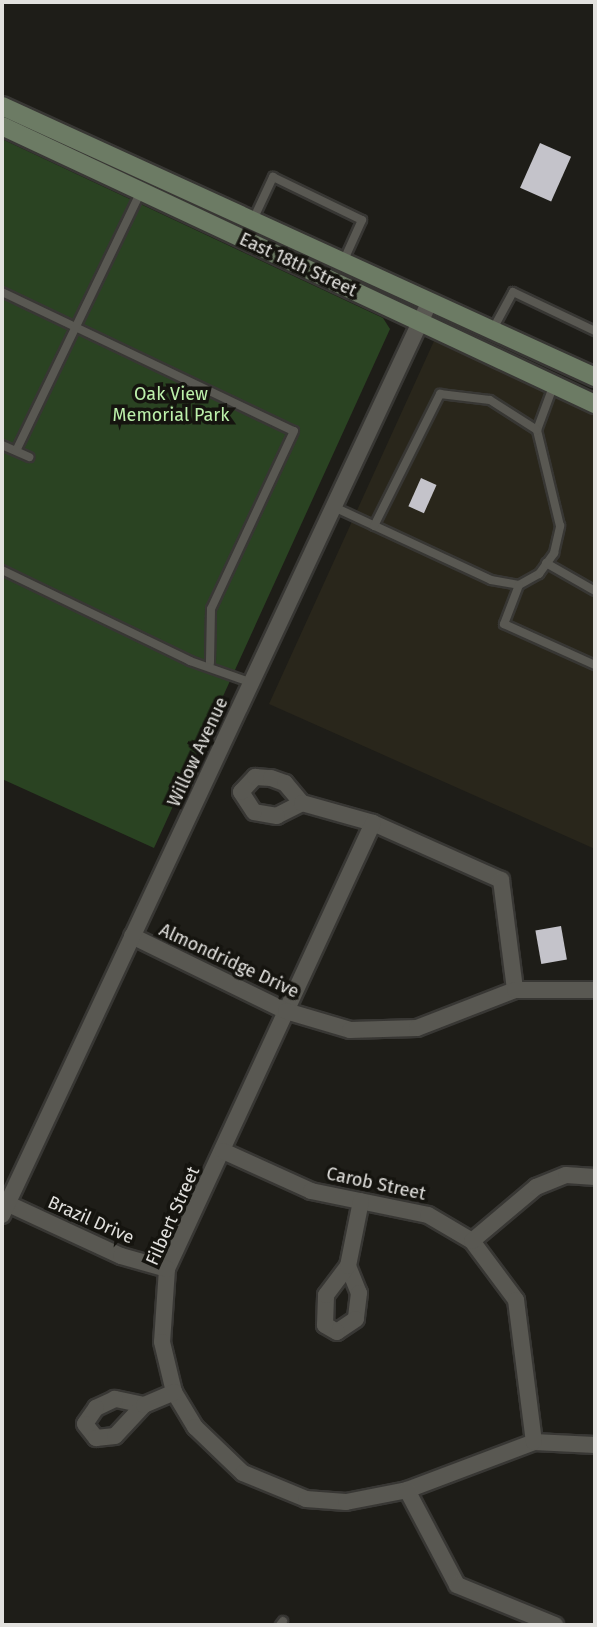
<!DOCTYPE html>
<html>
<head>
<meta charset="utf-8">
<style>
	body { margin:0 }
	#map { position:relative; width:597px; height:1627px; overflow:hidden; background:#1e1d18; font-family:"Fira Sans",sans-serif }
	div>[style] { position:absolute }
	.built>* { inset:0; background:#29261b }
	.green>* { inset:0; background:#2a4322 }
	.building>* { inset:0; background:#c4c3ca; transform-origin:0 0 }
	.roads { filter:drop-shadow(2px 0 #383734) drop-shadow(-2px 0 #383734) drop-shadow(0 2px #383734) drop-shadow(0 -2px #383734) }
	.service>* { height:8px; margin:-4px; padding:0 4px; transform-origin:4px; border-radius:4px; background:#595852 }
	.minor>* { height:16px; margin:-8px; padding:0 8px; transform-origin:8px; border-radius:8px; background:#595852 }
	.secondary>* { height:18px; margin:-9px; padding:0 9px; transform-origin:9px; border-radius:9px; background:#6c7b64 }
	span { translate:-50% -50%; white-space:nowrap; text-align:center; line-height:1.15; -webkit-text-stroke:7px #15140f; paint-order:stroke }
	.street-label { font-size:18px; color:#e2e1de }
	.park-label { font-size:18px; color:#bcf0ab }
	.frame { position:absolute; inset:0; border:4px solid #e2e1de; pointer-events:none }
</style>
</head>
<body>
<div id="map">
	<div class="built">
		<i style="clip-path:polygon(434px 341px,595px 414px,595px 849px,269px 704px)"></i>
	</div>
	<div class="green">
		<i style="clip-path:polygon(2px 139px,383px 318px,390px 329px,154px 848px,2px 779px)"></i>
	</div>
	<div class="building">
		<i style="left:540px;top:143px;width:34px;height:49px;rotate:24deg"></i>
		<i style="left:421px;top:478px;width:17px;height:31px;rotate:24deg"></i>
		<i style="left:561px;top:926px;width:34px;height:26px;rotate:80deg"></i>
	</div>
	<div class="roads">
		<div class="service">
			<i style="left:252px;top:222px;width:50px;rotate:-65deg"></i>
			<i style="left:273px;top:177px;width:99px;rotate:25.8deg"></i>
			<i style="left:362px;top:220px;width:46px;rotate:114.3deg"></i>
			<i style="left:2px;top:292px;width:323px;rotate:25.5deg"></i>
			<i style="left:294px;top:431px;width:196px;rotate:115deg"></i>
			<i style="left:211px;top:609px;width:54px;rotate:91.1deg"></i>
			<i style="left:493px;top:329px;width:42px;rotate:-61.6deg"></i>
			<i style="left:513px;top:292px;width:91px;rotate:25.4deg"></i>
			<i style="left:2px;top:445px;width:30px;rotate:24deg"></i>
			<i style="left:16px;top:451px;width:288px;rotate:-64.3deg"></i>
			<i style="left:334px;top:507px;width:173px;rotate:24.9deg"></i>
			<i style="left:491px;top:580px;width:28px;rotate:10deg"></i>
			<i style="left:519px;top:585px;width:23px;rotate:-29deg"></i>
			<i style="left:539px;top:574px;width:26px;rotate:-54deg"></i>
			<i style="left:554px;top:553px;width:28px;rotate:-77deg"></i>
			<i style="left:560px;top:526px;width:99px;rotate:-103.5deg"></i>
			<i style="left:537px;top:430px;width:49px;rotate:-69.7deg"></i>
			<i style="left:374px;top:526px;width:148px;rotate:-63.4deg"></i>
			<i style="left:440px;top:394px;width:50px;rotate:6.8deg"></i>
			<i style="left:490px;top:400px;width:56px;rotate:32.6deg"></i>
			<i style="left:546px;top:563px;width:56px;rotate:29.7deg"></i>
			<i style="left:2px;top:570px;width:209px;rotate:25.8deg"></i>
			<i style="left:190px;top:661px;width:66px;rotate:19.5deg"></i>
			<i style="left:519px;top:585px;width:42px;rotate:111deg"></i>
			<i style="left:504px;top:624px;width:100px;rotate:24.3deg"></i>
			<i style="left:280px;top:1625px;width:5px;rotate:-53deg"></i>
		</div>
		<div class="minor">
			<i style="left:302px;top:803px;width:28px;rotate:153deg"></i>
			<i style="left:277px;top:816px;width:23px;rotate:-170deg"></i>
			<i style="left:254px;top:812px;width:24px;rotate:-123deg"></i>
			<i style="left:241px;top:792px;width:21px;rotate:-47deg"></i>
			<i style="left:255px;top:777px;width:16px;rotate:4deg"></i>
			<i style="left:271px;top:778px;width:15px;rotate:20deg"></i>
			<i style="left:285px;top:783px;width:26px;rotate:50deg"></i>
			<i style="left:302px;top:803px;width:74px;rotate:15.7deg"></i>
			<i style="left:373px;top:823px;width:140px;rotate:24deg"></i>
			<i style="left:501px;top:880px;width:111px;rotate:82.7deg"></i>
			<i style="left:373px;top:823px;width:491px;rotate:114.8deg"></i>
			<i style="left:167px;top:1269px;width:73px;rotate:93.9deg"></i>
			<i style="left:162px;top:1342px;width:51px;rotate:76.5deg"></i>
			<i style="left:174px;top:1392px;width:41px;rotate:59deg"></i>
			<i style="left:195px;top:1427px;width:66px;rotate:43.8deg"></i>
			<i style="left:243px;top:1473px;width:68px;rotate:22.4deg"></i>
			<i style="left:306px;top:1499px;width:40px;rotate:4.3deg"></i>
			<i style="left:346px;top:1502px;width:62px;rotate:-11.1deg"></i>
			<i style="left:407px;top:1490px;width:136px;rotate:-20.7deg"></i>
			<i style="left:534px;top:1442px;width:61px;rotate:2.8deg"></i>
			<i style="left:132px;top:936px;width:171px;rotate:26deg"></i>
			<i style="left:286px;top:1011px;width:67px;rotate:16.5deg"></i>
			<i style="left:350px;top:1030px;width:67px;rotate:-1.7deg"></i>
			<i style="left:417px;top:1028px;width:105px;rotate:-21.2deg"></i>
			<i style="left:515px;top:990px;width:80px"></i>
			<i style="left:223px;top:1151px;width:97px;rotate:24.4deg"></i>
			<i style="left:311px;top:1191px;width:119px;rotate:11.6deg"></i>
			<i style="left:428px;top:1215px;width:51px;rotate:30.6deg"></i>
			<i style="left:472px;top:1241px;width:74px;rotate:53.3deg"></i>
			<i style="left:516px;top:1300px;width:143px;rotate:82.8deg"></i>
			<i style="left:2px;top:1201px;width:131px;rotate:24.8deg"></i>
			<i style="left:121px;top:1256px;width:48px;rotate:15.8deg"></i>
			<i style="left:2px;top:1215px;width:1005px;rotate:-64.91deg"></i>
			<i style="left:472px;top:1241px;width:84px;rotate:-40.2deg"></i>
			<i style="left:536px;top:1187px;width:32px;rotate:-22deg"></i>
			<i style="left:566px;top:1175px;width:29px;rotate:4deg"></i>
			<i style="left:348px;top:1266px;width:29px;rotate:68deg"></i>
			<i style="left:359px;top:1293px;width:26px;rotate:97deg"></i>
			<i style="left:356px;top:1319px;width:23px;rotate:146deg"></i>
			<i style="left:337px;top:1332px;width:14px;rotate:-150deg"></i>
			<i style="left:325px;top:1325px;width:30px;rotate:-88deg"></i>
			<i style="left:326px;top:1295px;width:36px;rotate:-53deg"></i>
			<i style="left:348px;top:1266px;width:66px;rotate:-78.7deg"></i>
			<i style="left:144px;top:1405px;width:30px;rotate:-168deg"></i>
			<i style="left:115px;top:1399px;width:21px;rotate:155deg"></i>
			<i style="left:96px;top:1408px;width:19px;rotate:125deg"></i>
			<i style="left:85px;top:1424px;width:18px;rotate:52deg"></i>
			<i style="left:96px;top:1438px;width:19px;rotate:-6deg"></i>
			<i style="left:115px;top:1436px;width:42px;rotate:-46.9deg"></i>
			<i style="left:144px;top:1405px;width:33px;rotate:-23deg"></i>
			<i style="left:407px;top:1490px;width:107px;rotate:62.2deg"></i>
			<i style="left:457px;top:1585px;width:106px;rotate:22.2deg"></i>
		</div>
		<div class="secondary">
			<i style="left:2px;top:106px;width:652px;rotate:24.56deg"></i>
			<i style="left:2px;top:126px;width:655px;rotate:25.12deg"></i>
		</div>
	</div>
	<div class="street-label">
		<span style="left:298px;top:265px;rotate:25deg">East 18th Street</span>
		<span style="left:198px;top:752px;rotate:-65deg">Willow Avenue</span>
		<span style="left:229px;top:961px;rotate:25deg">Almondridge Drive</span>
		<span style="left:376px;top:1184px;rotate:12deg">Carob Street</span>
		<span style="left:173px;top:1216px;rotate:-66deg">Filbert Street</span>
		<span style="left:91px;top:1220px;rotate:24deg">Brazil Drive</span>
	</div>
	<div class="park-label">
		<span style="left:171px;top:405px">Oak View<br>Memorial Park</span>
	</div>
	<div class="frame"></div>
</div>
</body>
</html>
